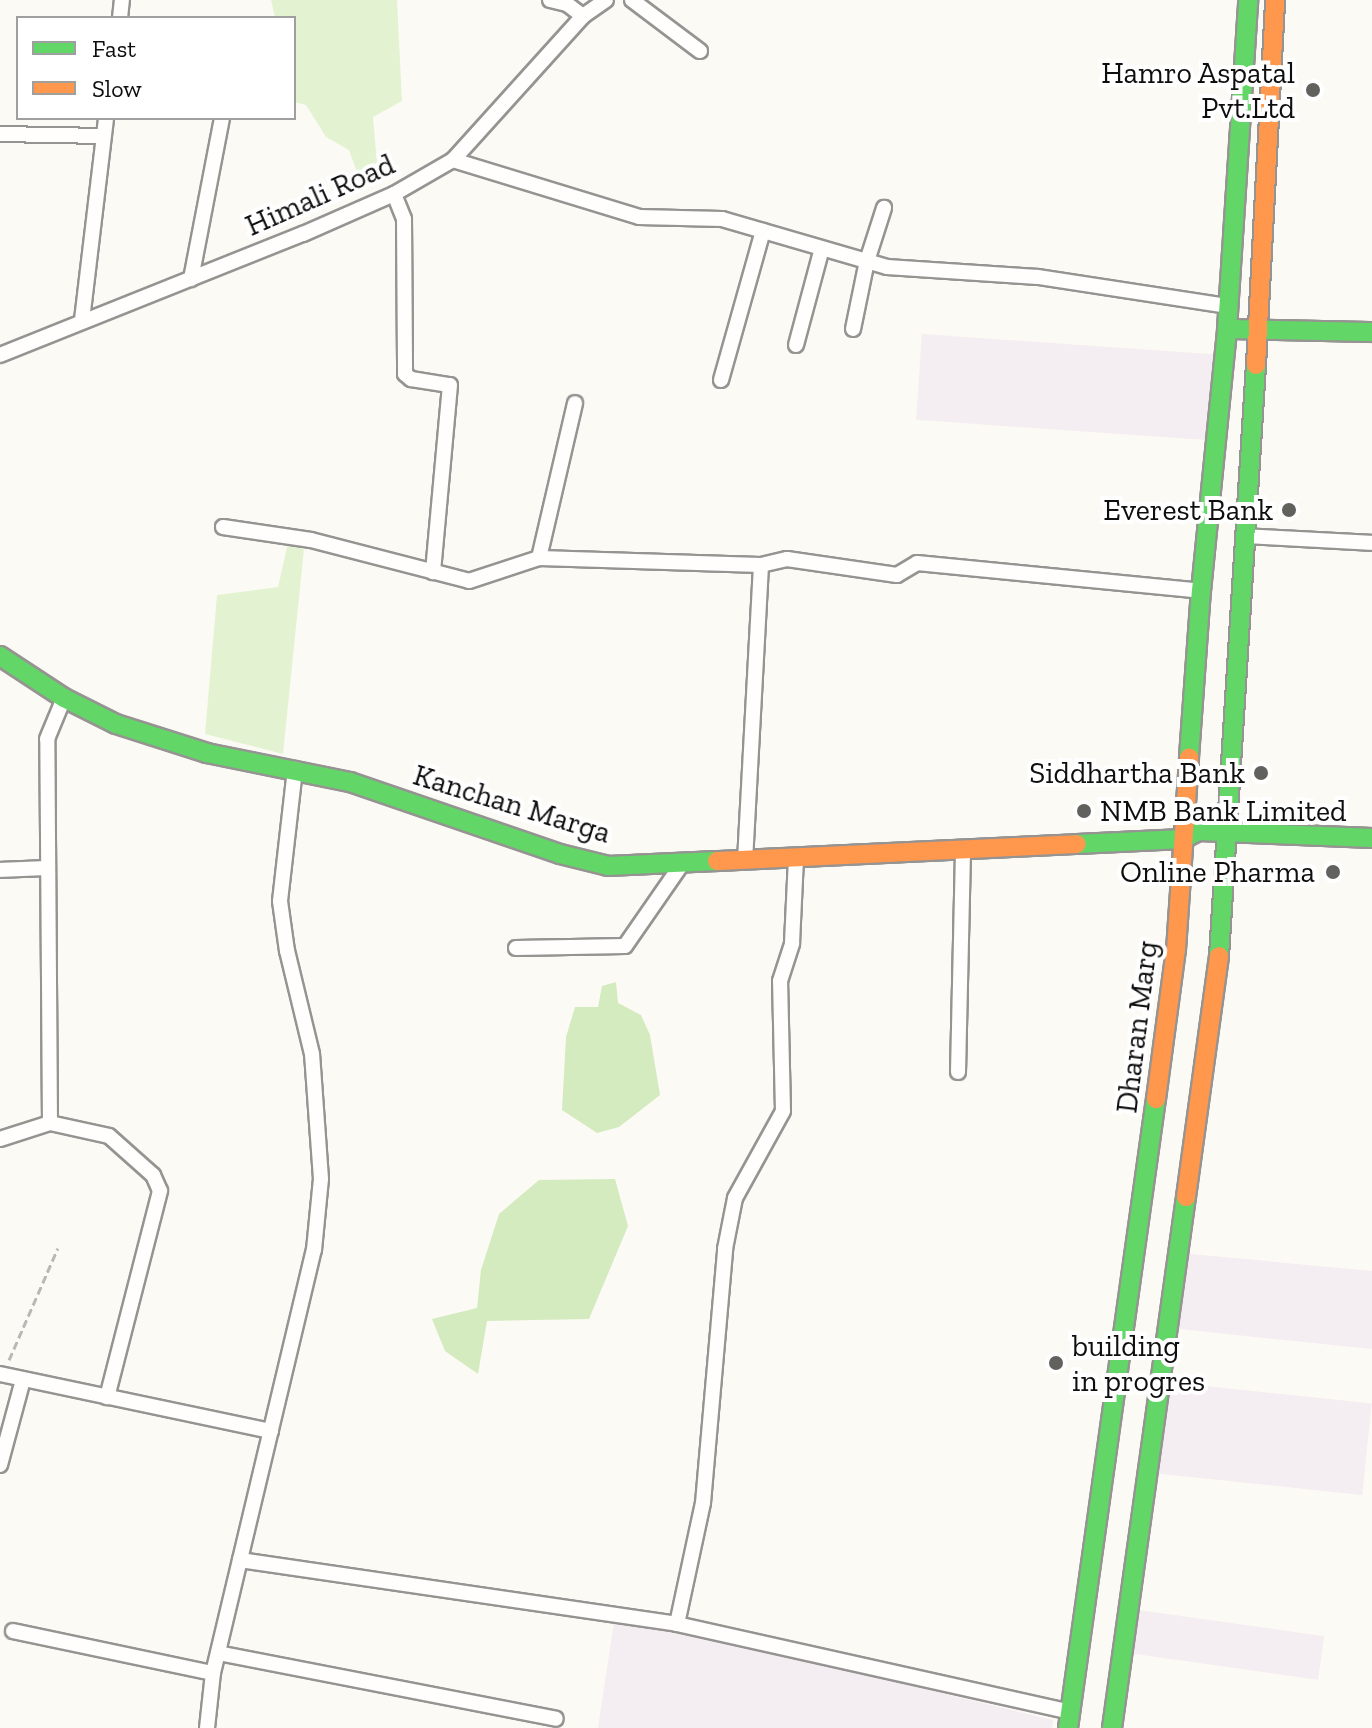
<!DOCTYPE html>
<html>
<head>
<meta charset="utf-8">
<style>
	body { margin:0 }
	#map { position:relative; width:1372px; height:1728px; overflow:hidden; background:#fcfaf4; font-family:"Zilla Slab",serif }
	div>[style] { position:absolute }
	.industrial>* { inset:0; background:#f4edf1; transform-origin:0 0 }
	.green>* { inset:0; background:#e3f3d2 }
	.forest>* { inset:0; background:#d3ebbf }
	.path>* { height:3px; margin-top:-1.5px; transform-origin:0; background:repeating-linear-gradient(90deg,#b8b8b7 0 8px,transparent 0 12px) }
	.roads { filter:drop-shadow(2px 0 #959492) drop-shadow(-2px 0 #959492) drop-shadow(0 2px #959492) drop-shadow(0 -2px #959492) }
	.street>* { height:14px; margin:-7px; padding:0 7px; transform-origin:7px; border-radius:7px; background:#fffefd }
	.fast>* { height:18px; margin:-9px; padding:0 9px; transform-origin:9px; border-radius:9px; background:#63d668 }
	.slow>* { height:18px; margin:-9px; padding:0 9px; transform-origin:9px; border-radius:9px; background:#ff974d }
	.dots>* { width:22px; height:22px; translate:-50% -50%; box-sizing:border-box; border:4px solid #fff; border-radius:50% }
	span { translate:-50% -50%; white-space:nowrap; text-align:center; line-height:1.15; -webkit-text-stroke:8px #fff; paint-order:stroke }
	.poi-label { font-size:30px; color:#0e0e0e }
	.right { translate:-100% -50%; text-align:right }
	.left { translate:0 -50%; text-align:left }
	.street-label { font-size:30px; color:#0e0e0e }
	.legend { position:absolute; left:16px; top:16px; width:280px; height:104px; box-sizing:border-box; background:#fff; border:2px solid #9f9f9f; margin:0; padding:10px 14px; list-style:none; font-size:24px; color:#0e0e0e }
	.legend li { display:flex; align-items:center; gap:16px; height:40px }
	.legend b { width:40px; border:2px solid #9f9f9f }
</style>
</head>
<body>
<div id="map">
	<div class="industrial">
		<i style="left:922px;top:334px;width:295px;height:86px;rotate:4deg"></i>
		<i style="clip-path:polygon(1170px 1252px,1372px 1271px,1372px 1349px,1179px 1329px,1169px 1319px)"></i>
		<i style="left:1148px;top:1380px;width:225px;height:92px;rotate:6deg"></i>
		<i style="left:1138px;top:1610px;width:188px;height:44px;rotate:8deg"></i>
		<i style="clip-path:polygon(615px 1615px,1053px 1720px,1052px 1728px,598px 1728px)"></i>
	</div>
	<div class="green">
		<i style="clip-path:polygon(271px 0,397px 0,402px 101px,373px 117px,377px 163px,358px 175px,349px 150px,326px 137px,306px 105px,294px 102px,294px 18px,275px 18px)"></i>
		<i style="clip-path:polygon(288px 543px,304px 549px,283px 754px,205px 734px,217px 595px,278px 587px)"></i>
	</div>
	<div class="forest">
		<i style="clip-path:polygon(616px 982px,618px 1003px,641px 1015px,650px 1035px,660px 1095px,619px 1127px,597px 1133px,562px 1110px,566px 1037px,575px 1007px,598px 1007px,602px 986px)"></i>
		<i style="clip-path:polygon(615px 1179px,628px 1226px,589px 1319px,487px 1321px,478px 1374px,445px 1351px,432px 1319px,477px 1308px,481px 1270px,499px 1214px,539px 1180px)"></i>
	</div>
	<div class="path">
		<i style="left:9px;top:1360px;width:122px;rotate:-66.4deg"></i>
	</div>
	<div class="roads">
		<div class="street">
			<i style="left:550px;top:0;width:17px;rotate:13deg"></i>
			<i style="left:567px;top:4px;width:20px;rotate:37deg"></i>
			<i style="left:632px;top:0;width:85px;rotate:36.9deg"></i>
			<i style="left:120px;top:18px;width:18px;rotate:-84deg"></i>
			<i style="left:0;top:134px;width:103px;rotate:1.1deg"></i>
			<i style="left:453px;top:160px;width:195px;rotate:17deg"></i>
			<i style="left:639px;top:217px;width:83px;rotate:1.4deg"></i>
			<i style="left:722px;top:219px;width:172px;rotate:16.2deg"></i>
			<i style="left:887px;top:267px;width:151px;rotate:3.8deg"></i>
			<i style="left:1038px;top:277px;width:192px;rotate:8.7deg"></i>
			<i style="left:394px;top:194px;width:27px;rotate:68deg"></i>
			<i style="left:404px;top:219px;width:155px;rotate:89.6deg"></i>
			<i style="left:405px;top:374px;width:8px;rotate:40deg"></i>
			<i style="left:411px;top:379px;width:39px;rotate:9deg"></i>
			<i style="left:450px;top:385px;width:188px;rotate:95.2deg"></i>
			<i style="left:191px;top:279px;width:164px;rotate:-79.1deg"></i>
			<i style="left:82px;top:320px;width:203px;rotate:-83.2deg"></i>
			<i style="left:853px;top:329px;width:69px;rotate:-78.4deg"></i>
			<i style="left:867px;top:261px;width:56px;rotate:-72.2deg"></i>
			<i style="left:796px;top:345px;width:100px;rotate:-75deg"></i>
			<i style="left:0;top:355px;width:326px;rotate:-21.8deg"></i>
			<i style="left:303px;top:234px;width:99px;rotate:-23.7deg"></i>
			<i style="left:394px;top:194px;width:68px;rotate:-30deg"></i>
			<i style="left:453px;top:160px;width:194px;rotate:-47.9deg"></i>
			<i style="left:583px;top:16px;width:28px;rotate:-35deg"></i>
			<i style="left:721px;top:380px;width:155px;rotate:-74.3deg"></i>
			<i style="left:223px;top:527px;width:89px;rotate:8.4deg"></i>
			<i style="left:311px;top:540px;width:163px;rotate:14.5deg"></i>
			<i style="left:469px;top:581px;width:74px;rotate:-18.2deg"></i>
			<i style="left:539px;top:558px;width:222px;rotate:1.8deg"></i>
			<i style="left:1244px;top:536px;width:128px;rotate:3.1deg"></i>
			<i style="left:539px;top:558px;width:159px;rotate:-76.9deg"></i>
			<i style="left:745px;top:861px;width:296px;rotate:-86.9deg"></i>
			<i style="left:761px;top:565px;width:27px;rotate:-13deg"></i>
			<i style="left:787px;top:559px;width:111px;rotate:8.3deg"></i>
			<i style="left:897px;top:575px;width:23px;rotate:-31deg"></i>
			<i style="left:917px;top:563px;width:285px;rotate:5.6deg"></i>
			<i style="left:0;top:870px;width:46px;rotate:-2.5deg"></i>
			<i style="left:516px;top:948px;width:109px;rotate:-1.1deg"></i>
			<i style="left:625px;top:946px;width:98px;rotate:-55.3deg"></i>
			<i style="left:958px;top:1072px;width:222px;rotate:-88.7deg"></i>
			<i style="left:50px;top:1123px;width:384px;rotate:-90.4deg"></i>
			<i style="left:47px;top:739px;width:44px;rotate:-67.5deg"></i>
			<i style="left:0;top:1139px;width:52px;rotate:-17.7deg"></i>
			<i style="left:50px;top:1123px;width:60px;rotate:12.4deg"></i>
			<i style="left:109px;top:1136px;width:59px;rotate:41.6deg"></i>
			<i style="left:153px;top:1175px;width:17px;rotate:66deg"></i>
			<i style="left:160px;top:1191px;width:213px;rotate:104.4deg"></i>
			<i style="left:0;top:1374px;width:277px;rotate:11.9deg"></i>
			<i style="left:0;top:1465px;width:88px;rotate:-74.9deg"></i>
			<i style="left:240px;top:1560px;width:442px;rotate:8.3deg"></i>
			<i style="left:677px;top:1624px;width:403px;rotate:12.6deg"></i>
			<i style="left:677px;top:1624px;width:124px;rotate:-77.9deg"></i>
			<i style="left:703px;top:1503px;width:255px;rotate:-85deg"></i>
			<i style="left:725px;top:1249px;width:52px;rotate:-78.9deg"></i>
			<i style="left:735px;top:1198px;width:99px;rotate:-61.1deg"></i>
			<i style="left:783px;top:1111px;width:130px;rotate:-91.3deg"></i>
			<i style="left:780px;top:981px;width:40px;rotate:-72deg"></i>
			<i style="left:792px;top:943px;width:84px;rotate:-87.3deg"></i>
			<i style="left:13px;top:1631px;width:204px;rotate:11.9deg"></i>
			<i style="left:218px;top:1653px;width:344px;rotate:11deg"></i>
			<i style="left:207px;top:1728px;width:55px;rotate:-83.8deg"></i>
			<i style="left:213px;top:1673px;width:435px;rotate:-76.6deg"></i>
			<i style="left:314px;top:1250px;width:71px;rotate:-84.4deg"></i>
			<i style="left:321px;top:1179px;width:125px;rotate:-94.1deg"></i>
			<i style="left:312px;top:1054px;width:106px;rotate:-103.6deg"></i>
			<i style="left:287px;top:951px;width:50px;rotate:-98deg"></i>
			<i style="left:280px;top:901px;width:133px;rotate:-83.5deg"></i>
		</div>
		<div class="fast">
			<i style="left:1227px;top:329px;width:145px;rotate:1.2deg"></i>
			<i style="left:0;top:656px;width:77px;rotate:33.3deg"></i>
			<i style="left:64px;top:698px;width:58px;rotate:26.6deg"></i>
			<i style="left:116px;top:724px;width:96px;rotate:17.7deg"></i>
			<i style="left:207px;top:753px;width:146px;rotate:11.5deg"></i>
			<i style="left:350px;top:782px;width:222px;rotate:18.9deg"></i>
			<i style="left:560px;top:854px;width:49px;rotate:14deg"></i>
			<i style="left:608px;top:866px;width:109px;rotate:-2.6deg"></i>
			<i style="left:1189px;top:757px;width:166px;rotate:-85.9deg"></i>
			<i style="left:1201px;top:591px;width:263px;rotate:-84.3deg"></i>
			<i style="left:1227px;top:329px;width:330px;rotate:-86.3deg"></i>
			<i style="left:1077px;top:844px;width:106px;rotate:-2.7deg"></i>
			<i style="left:1183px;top:839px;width:18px;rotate:-27deg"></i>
			<i style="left:1199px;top:831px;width:173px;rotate:2.3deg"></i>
			<i style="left:1219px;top:956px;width:592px;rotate:-86.42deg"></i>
			<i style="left:1068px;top:1728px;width:635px;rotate:-82.04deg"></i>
			<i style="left:1112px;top:1728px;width:536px;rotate:-82.07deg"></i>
		</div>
		<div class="slow">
			<i style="left:1256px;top:365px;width:365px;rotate:-87deg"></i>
			<i style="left:717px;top:861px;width:360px;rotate:-2.7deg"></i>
			<i style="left:1156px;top:1099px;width:150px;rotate:-82.4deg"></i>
			<i style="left:1176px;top:950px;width:193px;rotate:-86.1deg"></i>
			<i style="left:1186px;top:1197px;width:243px;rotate:-82.2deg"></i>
		</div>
	</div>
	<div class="dots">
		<i style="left:1313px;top:90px;background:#61615e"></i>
		<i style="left:1289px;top:510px;background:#61615e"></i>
		<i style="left:1261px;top:773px;background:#61615e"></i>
		<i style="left:1084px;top:811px;background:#61615e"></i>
		<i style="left:1333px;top:872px;background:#61615e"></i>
		<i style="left:1056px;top:1363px;background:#61615e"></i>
	</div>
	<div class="poi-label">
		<span class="right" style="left:1295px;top:90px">Hamro Aspatal<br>Pvt.Ltd</span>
		<span class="right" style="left:1273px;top:510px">Everest Bank</span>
		<span class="right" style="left:1245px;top:773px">Siddhartha Bank</span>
		<span class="left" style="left:1100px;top:811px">NMB Bank Limited</span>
		<span class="right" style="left:1315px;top:872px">Online Pharma</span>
		<span class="left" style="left:1072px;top:1363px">building<br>in progres</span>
	</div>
	<div class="street-label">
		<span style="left:320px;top:195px;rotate:-24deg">Himali Road</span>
		<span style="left:512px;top:804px;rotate:17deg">Kanchan Marga</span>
		<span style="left:1137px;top:1027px;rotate:-83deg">Dharan Marg</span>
	</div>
	<ul class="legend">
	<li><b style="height:10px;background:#63d668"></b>Fast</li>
	<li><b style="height:10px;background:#ff974d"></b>Slow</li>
	</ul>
</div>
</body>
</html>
